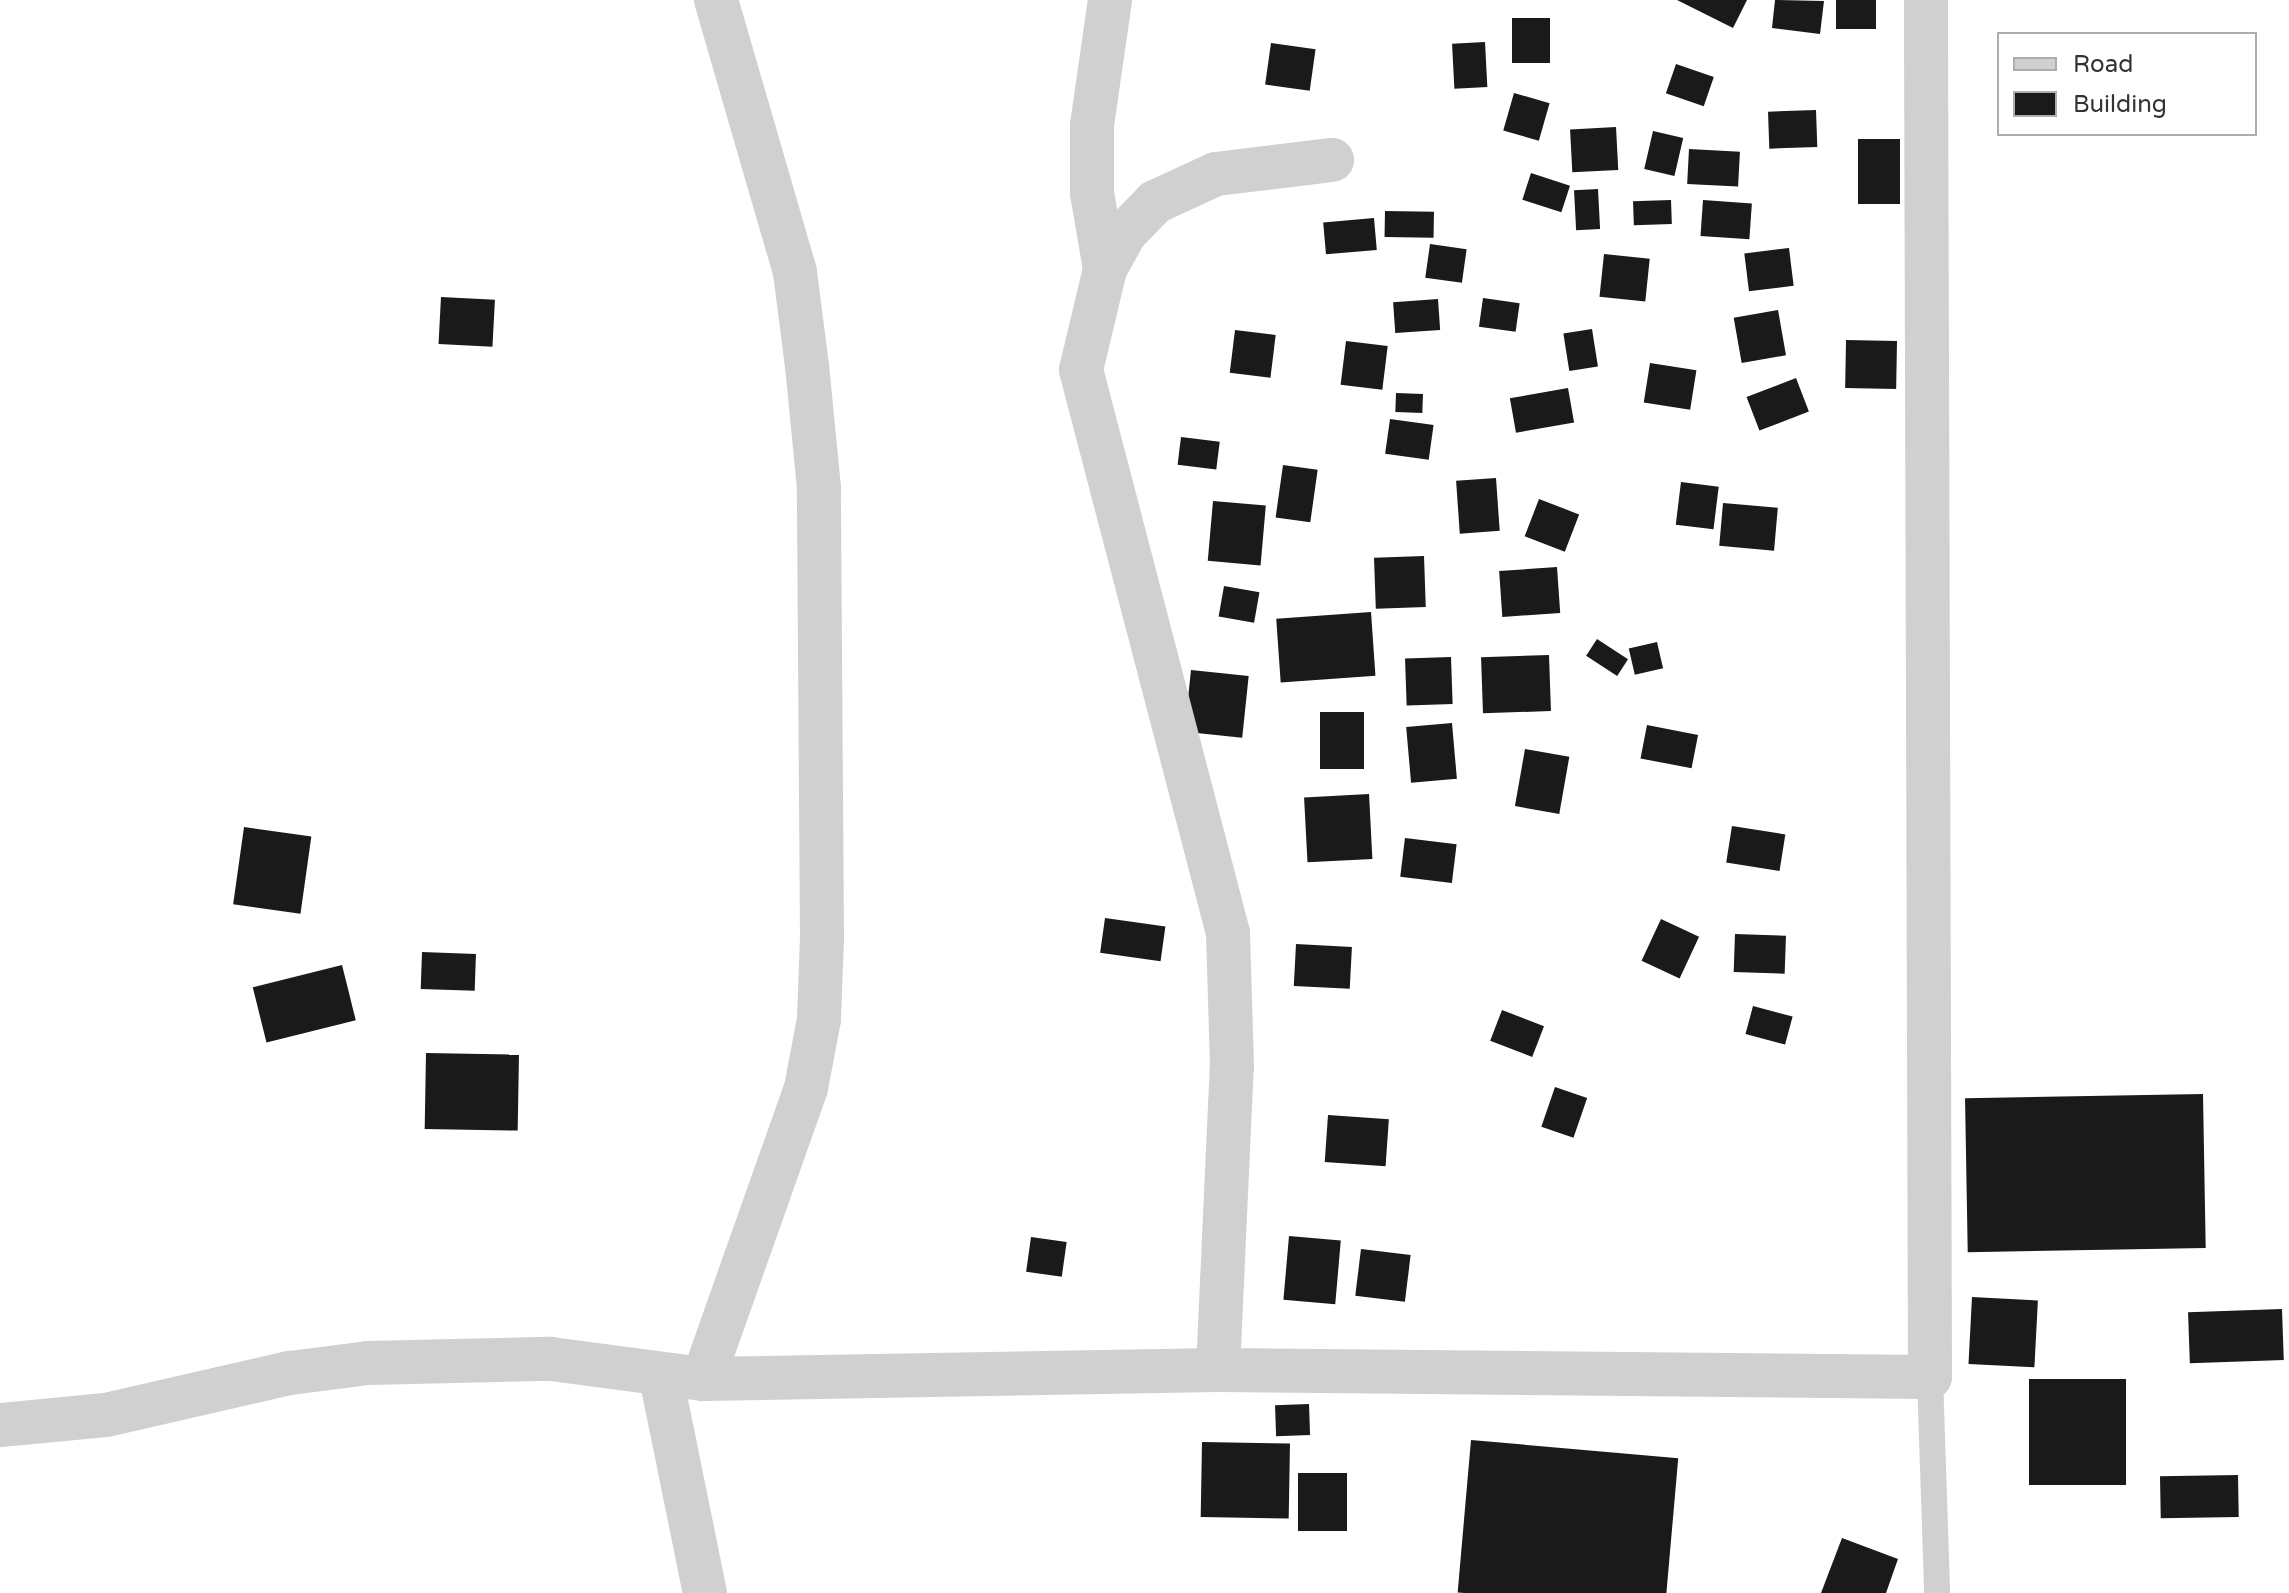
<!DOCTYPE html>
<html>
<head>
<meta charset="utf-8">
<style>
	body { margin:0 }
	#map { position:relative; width:2289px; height:1593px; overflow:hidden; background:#fff; font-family:"Varela Round",sans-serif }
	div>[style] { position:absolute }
	.building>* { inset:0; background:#1a1a1a; transform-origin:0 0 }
	.lane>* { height:26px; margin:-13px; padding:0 13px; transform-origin:13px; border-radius:13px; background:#d0d0d0 }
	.street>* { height:44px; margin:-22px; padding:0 22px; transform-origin:22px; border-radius:22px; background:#d0d0d0 }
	span { translate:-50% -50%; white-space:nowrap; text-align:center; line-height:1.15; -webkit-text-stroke:8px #fff; paint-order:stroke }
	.legend { position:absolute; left:1997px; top:32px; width:260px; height:104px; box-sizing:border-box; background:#fff; border:2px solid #adadad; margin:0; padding:10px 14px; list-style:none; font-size:24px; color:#333 }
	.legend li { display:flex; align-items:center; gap:16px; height:40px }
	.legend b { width:40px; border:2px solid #adadad }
</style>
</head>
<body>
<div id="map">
	<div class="building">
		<i style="clip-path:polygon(1677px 0,1747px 0,1733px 28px)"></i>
		<i style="clip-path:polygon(1775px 0,1824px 1px,1820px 34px,1772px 28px)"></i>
		<i style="left:1836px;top:0;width:40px;height:29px"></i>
		<i style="left:1512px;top:18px;width:38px;height:45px"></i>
		<i style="left:1485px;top:42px;width:45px;height:33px;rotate:87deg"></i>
		<i style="left:1271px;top:43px;width:45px;height:42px;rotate:8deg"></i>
		<i style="left:1676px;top:64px;width:40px;height:31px;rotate:19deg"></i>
		<i style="left:1514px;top:93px;width:37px;height:39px;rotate:16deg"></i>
		<i style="left:1816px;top:110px;width:37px;height:48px;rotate:88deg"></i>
		<i style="left:1616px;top:127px;width:43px;height:46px;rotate:87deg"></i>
		<i style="left:1653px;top:131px;width:31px;height:39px;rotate:13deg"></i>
		<i style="left:1858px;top:139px;width:42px;height:65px"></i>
		<i style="left:1689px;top:149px;width:51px;height:35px;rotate:3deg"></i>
		<i style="left:1531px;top:173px;width:41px;height:28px;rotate:18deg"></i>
		<i style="left:1598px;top:189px;width:40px;height:24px;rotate:87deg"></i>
		<i style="left:1671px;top:200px;width:24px;height:38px;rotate:88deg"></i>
		<i style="left:1703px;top:200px;width:49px;height:36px;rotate:4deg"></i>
		<i style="left:1385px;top:211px;width:49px;height:26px;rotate:1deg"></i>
		<i style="left:1374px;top:218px;width:32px;height:51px;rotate:85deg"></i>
		<i style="left:1430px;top:244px;width:37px;height:34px;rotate:8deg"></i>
		<i style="left:1789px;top:248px;width:38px;height:45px;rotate:83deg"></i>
		<i style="left:1604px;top:254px;width:46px;height:43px;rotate:6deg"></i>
		<i style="left:441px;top:297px;width:54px;height:47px;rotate:3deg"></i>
		<i style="left:1483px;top:298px;width:37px;height:29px;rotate:8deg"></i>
		<i style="left:1438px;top:299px;width:31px;height:45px;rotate:86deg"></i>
		<i style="left:1778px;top:310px;width:46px;height:45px;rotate:80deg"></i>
		<i style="left:1592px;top:329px;width:38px;height:29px;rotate:81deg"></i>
		<i style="left:1235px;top:330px;width:41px;height:43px;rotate:7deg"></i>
		<i style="left:1846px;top:340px;width:51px;height:48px;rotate:1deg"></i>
		<i style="left:1346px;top:341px;width:42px;height:44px;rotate:7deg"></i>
		<i style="left:1650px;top:363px;width:47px;height:40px;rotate:9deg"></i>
		<i style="left:1796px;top:378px;width:36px;height:53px;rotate:69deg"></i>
		<i style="left:1568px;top:388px;width:35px;height:59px;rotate:80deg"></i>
		<i style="left:1396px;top:393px;width:27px;height:19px;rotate:2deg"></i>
		<i style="left:1390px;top:419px;width:44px;height:35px;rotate:8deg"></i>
		<i style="left:1181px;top:437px;width:39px;height:28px;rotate:7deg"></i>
		<i style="left:1283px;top:465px;width:35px;height:53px;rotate:8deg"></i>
		<i style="left:1496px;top:478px;width:53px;height:40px;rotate:86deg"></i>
		<i style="left:1681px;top:482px;width:38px;height:43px;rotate:7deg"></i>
		<i style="left:1539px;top:499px;width:43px;height:40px;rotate:21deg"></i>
		<i style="left:1213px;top:501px;width:53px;height:60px;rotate:5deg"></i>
		<i style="left:1723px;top:503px;width:55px;height:43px;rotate:5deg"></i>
		<i style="left:1424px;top:556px;width:51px;height:50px;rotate:88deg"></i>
		<i style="left:1557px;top:567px;width:46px;height:58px;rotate:86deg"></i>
		<i style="left:1224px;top:586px;width:36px;height:31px;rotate:10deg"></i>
		<i style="left:1371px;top:612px;width:64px;height:95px;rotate:86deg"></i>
		<i style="left:1597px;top:639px;width:37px;height:20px;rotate:33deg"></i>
		<i style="left:1657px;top:642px;width:27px;height:29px;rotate:77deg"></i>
		<i style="left:1549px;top:655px;width:56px;height:68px;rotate:88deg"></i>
		<i style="left:1451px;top:657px;width:47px;height:46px;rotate:88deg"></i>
		<i style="left:1191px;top:670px;width:58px;height:62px;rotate:6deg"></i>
		<i style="left:1320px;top:712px;width:44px;height:57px"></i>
		<i style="left:1452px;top:723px;width:56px;height:46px;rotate:85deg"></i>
		<i style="left:1647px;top:725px;width:52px;height:34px;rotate:11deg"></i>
		<i style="left:1525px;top:749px;width:45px;height:58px;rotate:10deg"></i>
		<i style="left:1369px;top:794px;width:65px;height:65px;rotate:87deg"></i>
		<i style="left:1732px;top:826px;width:54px;height:37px;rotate:9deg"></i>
		<i style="left:244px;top:827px;width:68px;height:78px;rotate:8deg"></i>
		<i style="left:1405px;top:838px;width:52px;height:39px;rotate:7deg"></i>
		<i style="left:1105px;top:918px;width:61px;height:35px;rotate:8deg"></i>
		<i style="left:1661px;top:919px;width:42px;height:46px;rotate:25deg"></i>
		<i style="left:1735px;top:934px;width:51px;height:38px;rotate:2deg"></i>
		<i style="left:1296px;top:944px;width:56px;height:42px;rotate:3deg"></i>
		<i style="left:422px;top:952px;width:54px;height:37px;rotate:2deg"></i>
		<i style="left:342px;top:965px;width:57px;height:92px;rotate:76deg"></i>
		<i style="left:1753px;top:1006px;width:41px;height:29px;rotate:15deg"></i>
		<i style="left:1502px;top:1010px;width:45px;height:33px;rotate:21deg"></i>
		<i style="left:426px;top:1053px;width:93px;height:76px;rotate:1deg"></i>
		<i style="left:1555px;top:1087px;width:34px;height:42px;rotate:19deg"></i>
		<i style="left:2203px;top:1094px;width:154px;height:238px;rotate:89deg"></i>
		<i style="left:1328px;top:1115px;width:61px;height:47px;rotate:4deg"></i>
		<i style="left:1289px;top:1236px;width:52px;height:64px;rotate:5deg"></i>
		<i style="left:1031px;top:1237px;width:36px;height:35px;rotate:8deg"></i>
		<i style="left:1361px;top:1249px;width:50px;height:47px;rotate:7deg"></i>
		<i style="left:1972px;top:1297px;width:66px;height:67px;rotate:3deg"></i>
		<i style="left:2282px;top:1309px;width:51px;height:94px;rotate:88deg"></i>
		<i style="left:2029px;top:1379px;width:97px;height:106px"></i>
		<i style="left:1309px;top:1404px;width:31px;height:34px;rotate:88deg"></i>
		<i style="left:1471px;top:1440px;width:208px;height:153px;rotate:5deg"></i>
		<i style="left:1202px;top:1442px;width:88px;height:75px;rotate:1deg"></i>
		<i style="left:1298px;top:1473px;width:49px;height:58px"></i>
		<i style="left:2238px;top:1475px;width:42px;height:78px;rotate:89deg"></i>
		<i style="clip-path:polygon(1842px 1538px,1898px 1559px,1886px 1593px,1821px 1593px)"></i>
	</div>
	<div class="lane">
		<i style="left:1930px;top:1377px;width:216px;rotate:88.1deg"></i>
	</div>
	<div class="street">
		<i style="left:1105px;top:269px;width:77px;rotate:-99.7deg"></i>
		<i style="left:1092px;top:193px;width:68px;rotate:-90deg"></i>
		<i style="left:1092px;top:125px;width:126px;rotate:-81.8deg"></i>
		<i style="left:1218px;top:1370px;width:303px;rotate:-87.4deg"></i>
		<i style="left:1232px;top:1067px;width:134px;rotate:-91.7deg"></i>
		<i style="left:1228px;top:933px;width:582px;rotate:-104.63deg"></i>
		<i style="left:1081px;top:370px;width:104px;rotate:-76.6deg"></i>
		<i style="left:1105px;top:269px;width:41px;rotate:-60.9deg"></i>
		<i style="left:1125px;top:233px;width:43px;rotate:-45.9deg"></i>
		<i style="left:1155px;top:202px;width:67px;rotate:-24.7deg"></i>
		<i style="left:1216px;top:174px;width:117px;rotate:-6.9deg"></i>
		<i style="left:661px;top:1377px;width:220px;rotate:78.5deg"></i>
		<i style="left:703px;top:1379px;width:309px;rotate:-70.5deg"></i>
		<i style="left:806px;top:1088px;width:70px;rotate:-79.3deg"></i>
		<i style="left:819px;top:1019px;width:80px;rotate:-87.9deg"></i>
		<i style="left:822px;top:939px;width:451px;rotate:-90.4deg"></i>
		<i style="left:819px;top:488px;width:123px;rotate:-95.6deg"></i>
		<i style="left:807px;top:366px;width:95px;rotate:-97.3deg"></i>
		<i style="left:795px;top:272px;width:283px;rotate:-106.2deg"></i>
		<i style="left:0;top:1425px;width:106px;rotate:-5.4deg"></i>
		<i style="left:106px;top:1415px;width:189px;rotate:-12.9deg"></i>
		<i style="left:290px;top:1373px;width:79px;rotate:-7.3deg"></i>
		<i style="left:368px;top:1363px;width:183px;rotate:-1.3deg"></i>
		<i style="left:551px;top:1359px;width:153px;rotate:7.5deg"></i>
		<i style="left:703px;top:1379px;width:515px;rotate:-1deg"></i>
		<i style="left:1218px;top:1370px;width:712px;rotate:0.56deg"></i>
		<i style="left:1930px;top:1377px;width:1377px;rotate:-90.17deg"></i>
	</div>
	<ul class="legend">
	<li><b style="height:10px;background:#d0d0d0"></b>Road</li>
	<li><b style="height:22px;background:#1a1a1a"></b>Building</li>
	</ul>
</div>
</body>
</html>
